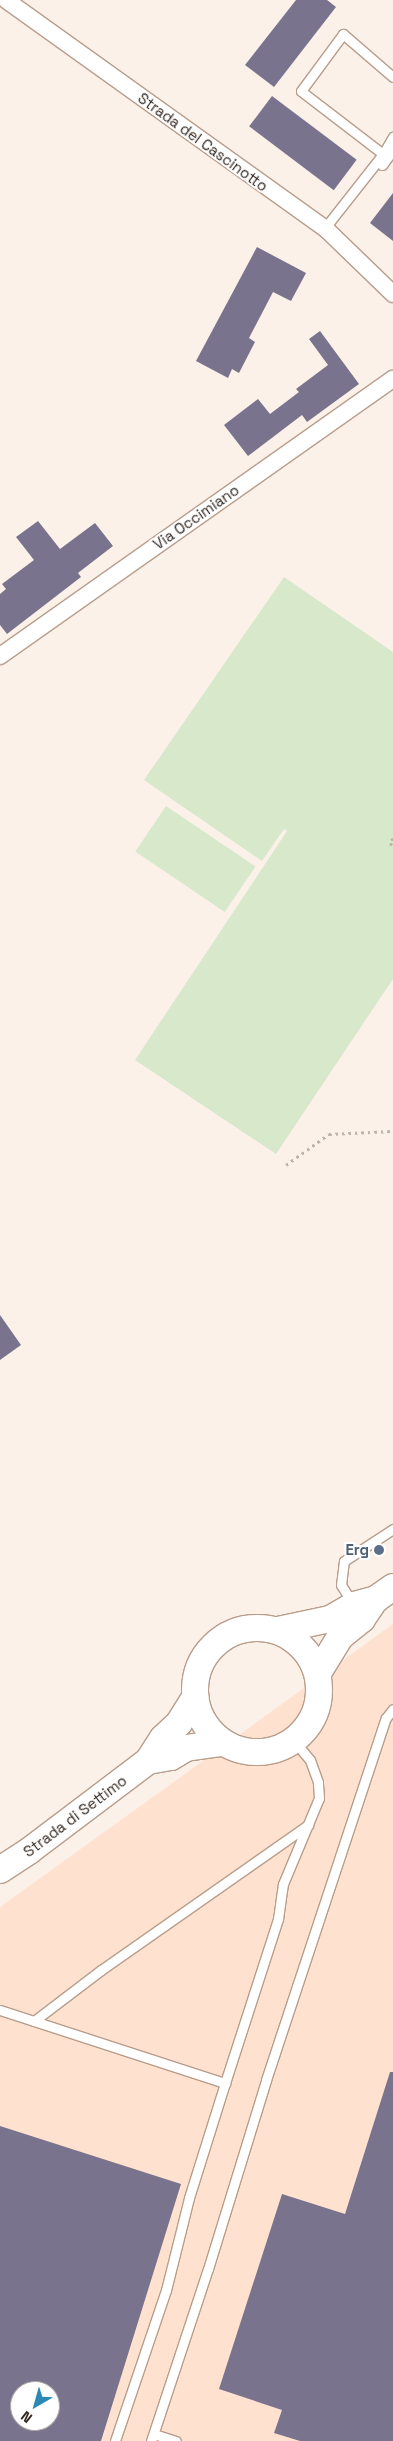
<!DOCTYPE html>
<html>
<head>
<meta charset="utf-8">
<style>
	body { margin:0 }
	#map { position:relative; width:393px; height:2441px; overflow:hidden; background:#fcf1e9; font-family:"Space Grotesk",sans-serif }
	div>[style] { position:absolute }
	.built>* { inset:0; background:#fee2cf }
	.green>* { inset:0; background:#d7e8cb; transform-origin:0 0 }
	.building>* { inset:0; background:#79738e; transform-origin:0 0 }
	.path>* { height:3px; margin-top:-1.5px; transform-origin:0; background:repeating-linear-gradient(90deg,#bfb4ac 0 2.5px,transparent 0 6.5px) }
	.roads { filter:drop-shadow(1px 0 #b89d8b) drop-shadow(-1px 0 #b89d8b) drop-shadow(0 1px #b89d8b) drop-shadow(0 -1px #b89d8b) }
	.service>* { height:9px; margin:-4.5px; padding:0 4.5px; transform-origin:4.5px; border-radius:4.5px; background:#fff }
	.minor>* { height:16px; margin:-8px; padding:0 8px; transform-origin:8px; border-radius:8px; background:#fff }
	.primary>* { height:26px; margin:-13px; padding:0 13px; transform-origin:13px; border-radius:13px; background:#fff }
	.primary>.ring { margin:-13px; padding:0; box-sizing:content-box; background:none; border:26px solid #fff; border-radius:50% }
	.dots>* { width:14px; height:14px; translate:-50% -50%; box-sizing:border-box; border:2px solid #fff; border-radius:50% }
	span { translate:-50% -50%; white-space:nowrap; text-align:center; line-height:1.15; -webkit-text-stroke:4px #fff; paint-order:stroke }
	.street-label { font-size:15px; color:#31261f }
	.service-label { font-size:15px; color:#4e5e75; font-weight:700 }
	.right { translate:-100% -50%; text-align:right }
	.north { position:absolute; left:10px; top:2381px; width:50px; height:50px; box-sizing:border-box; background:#fff; border:1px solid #ada8a5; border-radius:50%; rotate:218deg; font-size:14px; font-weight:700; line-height:20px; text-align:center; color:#31261f }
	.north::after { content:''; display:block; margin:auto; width:18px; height:22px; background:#2a89b5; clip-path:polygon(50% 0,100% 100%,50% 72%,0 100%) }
</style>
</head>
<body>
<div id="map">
	<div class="built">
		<i style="clip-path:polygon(evenodd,393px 1624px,393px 2441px,0 2441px,0 1907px,393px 1624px,20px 2391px,50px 2391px,50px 2421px,20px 2421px,20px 2391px)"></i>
	</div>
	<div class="green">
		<i style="clip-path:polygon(284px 577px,393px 652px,393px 979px,276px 1154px,135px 1060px,287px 831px,284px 829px,262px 861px,144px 780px)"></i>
		<i style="left:166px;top:806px;width:108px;height:55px;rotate:34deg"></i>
	</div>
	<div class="building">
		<i style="clip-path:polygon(296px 0,327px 0,336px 7px,274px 87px,245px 65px)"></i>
		<i style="left:272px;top:96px;width:106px;height:38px;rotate:37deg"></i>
		<i style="clip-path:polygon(393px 193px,393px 241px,370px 223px)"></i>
		<i style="clip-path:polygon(257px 247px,306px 273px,291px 301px,273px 292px,249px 338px,255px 342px,239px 373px,232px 369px,228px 378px,196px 361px)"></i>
		<i style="clip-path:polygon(320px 331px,359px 384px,307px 422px,302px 415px,248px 456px,224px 425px,258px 399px,270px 414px,299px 392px,296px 389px,328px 365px,309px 339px)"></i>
		<i style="clip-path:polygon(38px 521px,60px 549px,95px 523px,113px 546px,78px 573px,81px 577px,7px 634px,0 625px,0 594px,6px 589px,2px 584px,34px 560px,16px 537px)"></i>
		<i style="clip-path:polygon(0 1315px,21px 1345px,0 1360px)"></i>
		<i style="clip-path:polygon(390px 2072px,393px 2072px,393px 2441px,300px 2441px,274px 2433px,282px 2410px,219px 2389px,282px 2194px,345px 2214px)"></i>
		<i style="clip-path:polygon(evenodd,0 2126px,181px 2184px,101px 2441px,0 2441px,0 2126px,20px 2391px,50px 2391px,50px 2421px,20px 2421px,20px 2391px)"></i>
	</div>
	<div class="path">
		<i style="left:393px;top:838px;width:6px;rotate:121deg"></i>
		<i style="left:390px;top:843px;width:4px;rotate:45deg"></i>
		<i style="left:286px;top:1165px;width:53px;rotate:-35.8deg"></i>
		<i style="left:329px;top:1134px;width:64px;rotate:-2.7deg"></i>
	</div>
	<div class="roads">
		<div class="service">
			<i style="left:383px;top:154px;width:103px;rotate:-142.5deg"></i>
			<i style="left:301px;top:91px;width:71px;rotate:-53.6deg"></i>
			<i style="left:343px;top:34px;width:66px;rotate:40.7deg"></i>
			<i style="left:382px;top:165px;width:19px;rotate:-54deg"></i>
			<i style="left:324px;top:229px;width:95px;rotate:-51.8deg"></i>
			<i style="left:383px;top:154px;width:20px;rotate:-60deg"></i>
			<i style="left:353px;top:1604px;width:22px;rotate:-122deg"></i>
			<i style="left:341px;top:1585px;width:24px;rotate:-83deg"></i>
			<i style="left:344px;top:1561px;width:59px;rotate:-33.1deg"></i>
			<i style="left:0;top:2010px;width:237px;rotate:18deg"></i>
			<i style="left:225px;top:2083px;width:121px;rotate:107.4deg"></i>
			<i style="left:189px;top:2198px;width:95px;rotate:104deg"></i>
			<i style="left:166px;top:2290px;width:159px;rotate:108.7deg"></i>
			<i style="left:34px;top:2021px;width:84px;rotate:-37.3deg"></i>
			<i style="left:101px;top:1970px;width:253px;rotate:-35deg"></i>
			<i style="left:225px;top:2083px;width:172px;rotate:-72.1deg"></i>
			<i style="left:278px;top:1919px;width:35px;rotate:-82deg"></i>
			<i style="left:283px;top:1884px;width:93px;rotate:-67.3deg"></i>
			<i style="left:319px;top:1798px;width:16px;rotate:-94deg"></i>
			<i style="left:318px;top:1782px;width:23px;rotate:-110deg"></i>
			<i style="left:310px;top:1760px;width:25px;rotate:-130deg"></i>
			<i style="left:154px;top:2434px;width:23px;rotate:18deg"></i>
			<i style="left:151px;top:2441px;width:181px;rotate:-71.7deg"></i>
			<i style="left:208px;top:2269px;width:198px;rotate:-72.9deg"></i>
			<i style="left:266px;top:2080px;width:381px;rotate:-71.7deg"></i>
			<i style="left:386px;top:1718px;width:11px;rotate:-52deg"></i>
		</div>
		<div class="minor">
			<i style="left:6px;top:0;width:395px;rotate:35.6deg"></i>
			<i style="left:327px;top:230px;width:92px;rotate:44.1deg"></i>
			<i style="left:0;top:656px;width:481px;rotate:-35.2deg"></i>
		</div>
		<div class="primary">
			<i class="ring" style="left:195px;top:1628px;width:98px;height:98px"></i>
			<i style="left:278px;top:1630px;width:53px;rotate:-11.9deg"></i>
			<i style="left:330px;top:1619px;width:28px;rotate:-30deg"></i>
			<i style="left:354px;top:1605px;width:23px;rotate:-15deg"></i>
			<i style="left:376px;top:1599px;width:21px;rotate:-35deg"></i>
			<i style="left:318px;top:1673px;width:42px;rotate:-58.6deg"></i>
			<i style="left:340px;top:1637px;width:28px;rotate:-39deg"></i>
			<i style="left:362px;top:1619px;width:22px;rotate:-56deg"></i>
			<i style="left:148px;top:1761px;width:23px;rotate:-10deg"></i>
			<i style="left:171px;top:1757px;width:17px;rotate:-31deg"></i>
			<i style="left:186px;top:1748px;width:36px;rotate:-8deg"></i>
			<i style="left:0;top:1870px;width:35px;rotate:-33deg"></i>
			<i style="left:29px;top:1851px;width:149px;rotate:-37.1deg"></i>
			<i style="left:148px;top:1761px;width:27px;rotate:-57deg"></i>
			<i style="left:163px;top:1738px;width:22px;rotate:-43deg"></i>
			<i style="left:179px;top:1723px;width:31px;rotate:-58deg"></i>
		</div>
	</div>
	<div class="dots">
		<i style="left:379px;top:1550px;background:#5c6f8a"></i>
	</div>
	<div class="street-label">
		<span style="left:203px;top:142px;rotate:36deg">Strada del Cascinotto</span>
		<span style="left:196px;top:517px;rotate:-35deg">Via Occimiano</span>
		<span style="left:75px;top:1816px;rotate:-37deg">Strada di Settimo</span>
	</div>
	<div class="service-label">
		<span class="right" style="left:369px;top:1550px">Erg</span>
	</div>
	<div class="north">N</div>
</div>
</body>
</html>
